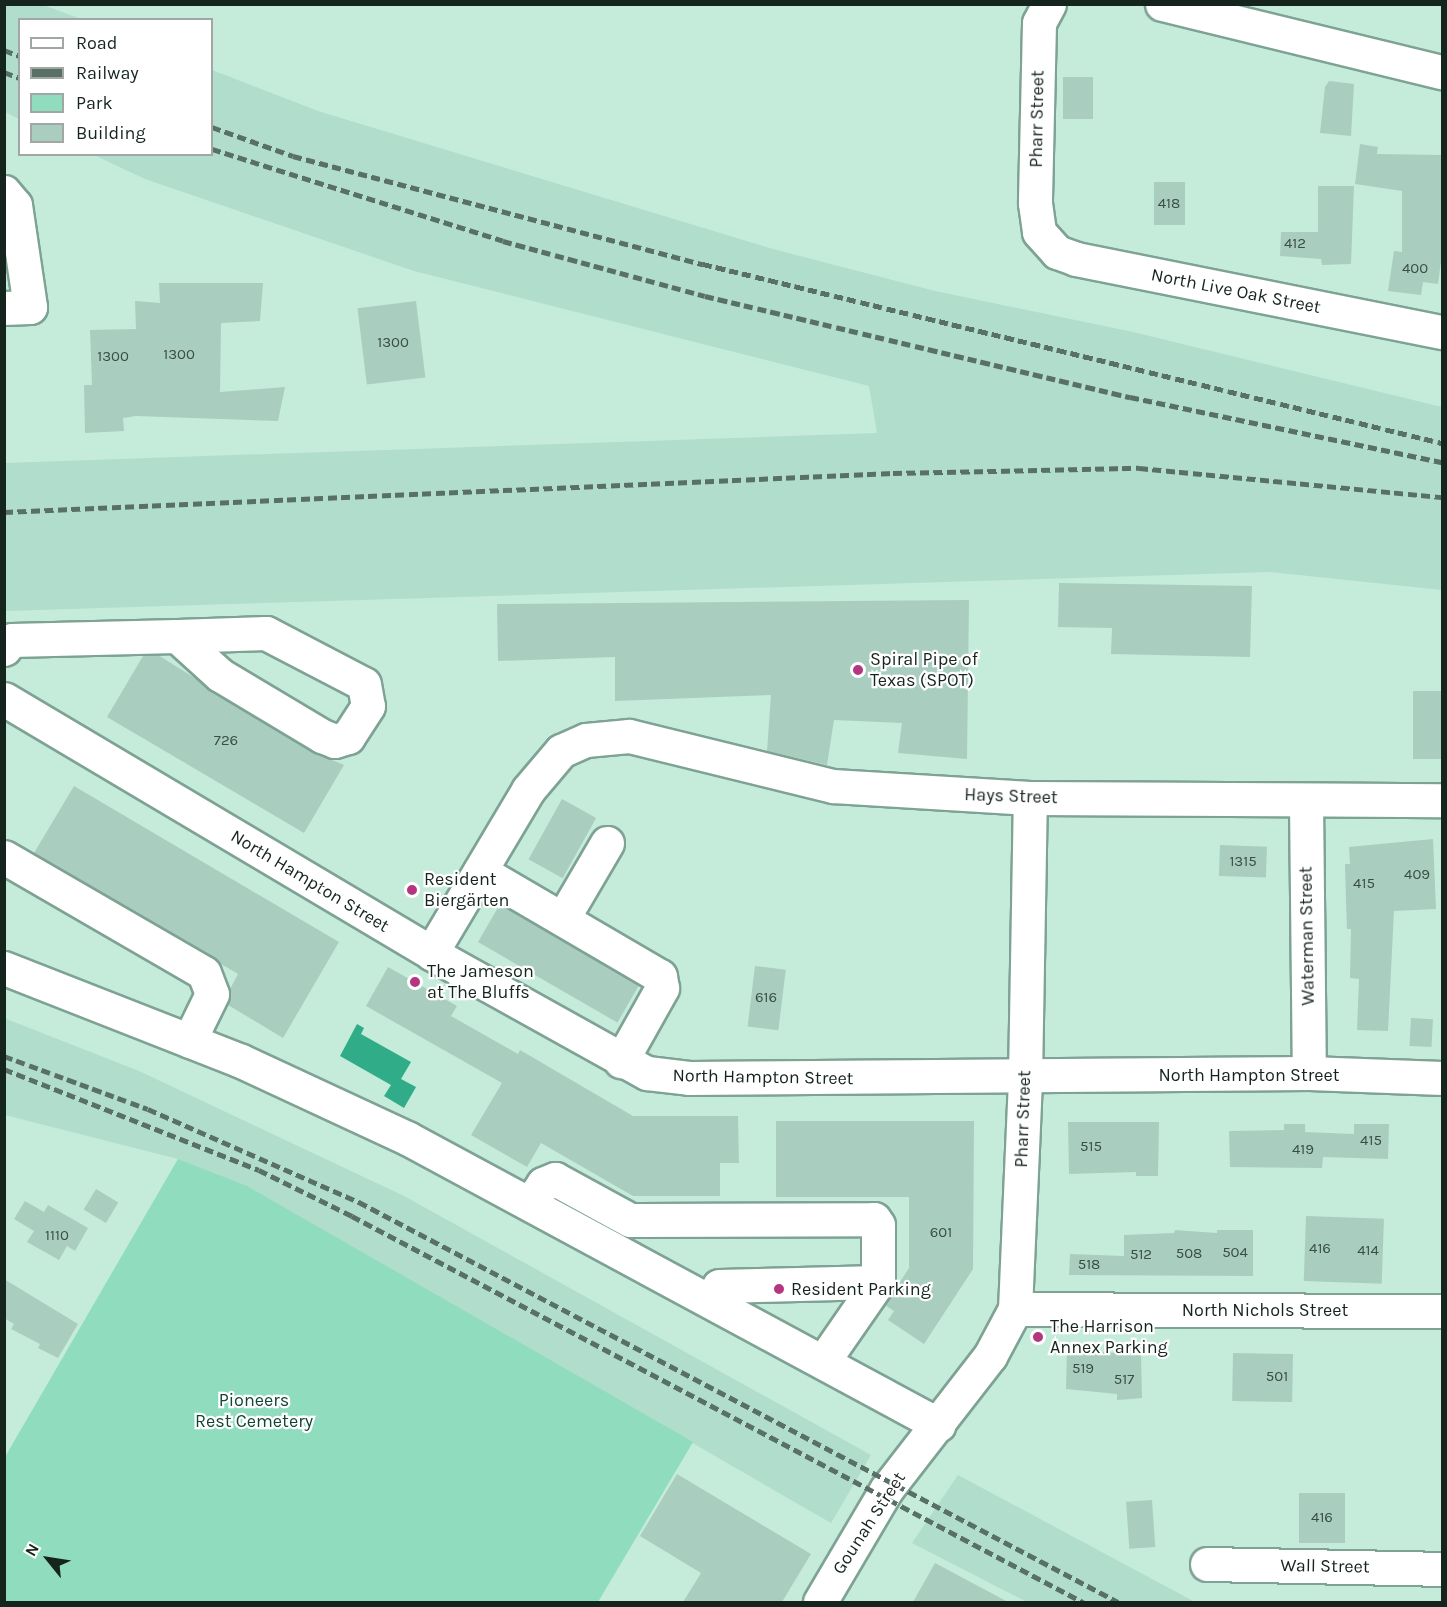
<!DOCTYPE html>
<html>
<head>
<meta charset="utf-8">
<style>
	body { margin:0 }
	#map { position:relative; width:1447px; height:1607px; overflow:hidden; background:#c5ebdb; font-family:Karla,sans-serif }
	div>[style] { position:absolute }
	.built>* { inset:0; background:#b1ddcc }
	.green>* { inset:0; background:#8fdcbf }
	.water>* { inset:0; background:#31ac88 }
	.building>* { inset:0; background:#a9cebf; transform-origin:0 0 }
	.roads { filter:drop-shadow(2px 0 #7ea294) drop-shadow(-2px 0 #7ea294) drop-shadow(0 2px #7ea294) drop-shadow(0 -2px #7ea294) }
	.minor>* { height:33px; margin:-16.5px; padding:0 16.5px; transform-origin:16.5px; border-radius:16.5px; background:#fff }
	.rail>* { height:4.5px; margin-top:-2.25px; transform-origin:0; background:repeating-linear-gradient(90deg,#597067 0 9px,transparent 0 13.5px) }
	.dots>* { width:16px; height:16px; translate:-50% -50%; box-sizing:border-box; border:3px solid #fff; border-radius:50% }
	span { translate:-50% -50%; white-space:nowrap; text-align:center; line-height:1.15; -webkit-text-stroke:4.5px #fff; paint-order:stroke }
	.number-label { font-size:15px; color:#3b4e46 }
	.number-label span { -webkit-text-stroke-width:0 }
	.street-label { font-size:18px; color:#16241e }
	.poi-label { font-size:18px; color:#16241e }
	.left { translate:0 -50%; text-align:left }
	.park-label { font-size:18px; color:#124535 }
	.frame { position:absolute; inset:0; border:6px solid #16241e; pointer-events:none }
	.legend { position:absolute; left:18px; top:18px; width:195px; height:138px; box-sizing:border-box; background:#fff; border:2px solid #a2a7a5; margin:0; padding:8px 10px; list-style:none; font-size:18px; color:#16241e }
	.legend li { display:flex; align-items:center; gap:12px; height:30px }
	.legend b { width:30px; border:2px solid #a2a7a5 }
	.north { position:absolute; left:18px; top:1529px; width:60px; height:60px; -webkit-text-stroke:4px #fff; paint-order:stroke; rotate:300deg; font-size:16px; font-weight:700; line-height:24px; text-align:center; color:#16241e }
	.north::after { content:''; display:block; margin:auto; width:21px; height:27px; background:#16241e; clip-path:polygon(50% 0,100% 100%,50% 72%,0 100%) }
</style>
</head>
<body>
<div id="map">
	<div class="built">
		<i style="clip-path:polygon(4px 5px,43px 5px,81px 19px,20px 20px,19px 119px,5px 112px)"></i>
		<i style="clip-path:polygon(212px 70px,318px 111px,773px 249px,935px 291px,1133px 332px,1442px 407px,1442px 590px,1270px 572px,5px 611px,5px 463px,877px 433px,869px 386px,414px 271px,145px 179px,94px 155px,212px 154px)"></i>
		<i style="clip-path:polygon(4px 1018px,139px 1071px,404px 1196px,871px 1455px,831px 1523px,252px 1189px,178px 1159px,5px 1115px)"></i>
		<i style="clip-path:polygon(958px 1475px,1195px 1602px,1027px 1602px,912px 1543px)"></i>
	</div>
	<div class="green">
		<i style="clip-path:polygon(178px 1159px,247px 1186px,693px 1442px,598px 1602px,5px 1602px,5px 1457px)"></i>
	</div>
	<div class="water">
		<i style="clip-path:polygon(357px 1024px,364px 1028px,361px 1034px,411px 1062px,401px 1079px,416px 1087px,404px 1108px,384px 1096px,391px 1085px,340px 1056px)"></i>
	</div>
	<div class="building">
		<i style="left:1063px;top:77px;width:30px;height:42px"></i>
		<i style="clip-path:polygon(1329px 81px,1354px 84px,1351px 136px,1320px 133px,1325px 87px)"></i>
		<i style="clip-path:polygon(1360px 144px,1378px 147px,1377px 154px,1443px 155px,1443px 247px,1438px 284px,1423px 282px,1421px 295px,1388px 291px,1394px 251px,1402px 252px,1402px 191px,1355px 184px)"></i>
		<i style="left:1154px;top:182px;width:31px;height:43px"></i>
		<i style="clip-path:polygon(1318px 186px,1354px 186px,1351px 264px,1322px 265px,1321px 259px,1280px 256px,1281px 232px,1318px 232px)"></i>
		<i style="clip-path:polygon(159px 283px,263px 283px,260px 321px,221px 323px,220px 392px,285px 387px,278px 421px,136px 416px,123px 418px,124px 431px,85px 433px,84px 385px,92px 385px,90px 330px,136px 329px,135px 301px,160px 303px)"></i>
		<i style="left:416px;top:301px;width:77px;height:59px;rotate:83deg"></i>
		<i style="clip-path:polygon(1059px 583px,1252px 586px,1250px 657px,1111px 654px,1112px 628px,1058px 627px)"></i>
		<i style="clip-path:polygon(969px 600px,967px 759px,898px 753px,902px 723px,834px 720px,827px 765px,767px 751px,771px 695px,615px 701px,615px 657px,498px 661px,497px 604px)"></i>
		<i style="clip-path:polygon(158px 655px,313px 752px,344px 765px,304px 833px,107px 717px,143px 656px)"></i>
		<i style="left:1413px;top:691px;width:30px;height:68px"></i>
		<i style="clip-path:polygon(74px 786px,339px 942px,283px 1038px,228px 1005px,230px 989px,238px 974px,34px 853px)"></i>
		<i style="left:562px;top:799px;width:39px;height:69px;rotate:29deg"></i>
		<i style="clip-path:polygon(1433px 839px,1436px 909px,1394px 911px,1388px 1031px,1357px 1030px,1359px 979px,1350px 978px,1351px 929px,1347px 929px,1346px 900px,1345px 864px,1350px 864px,1349px 847px)"></i>
		<i style="left:1220px;top:845px;width:47px;height:31px;rotate:2deg"></i>
		<i style="left:500px;top:904px;width:161px;height:44px;rotate:30deg"></i>
		<i style="left:755px;top:966px;width:31px;height:61px;rotate:7deg"></i>
		<i style="clip-path:polygon(388px 967px,457px 1006px,451px 1016px,518px 1054px,520px 1050px,633px 1116px,738px 1116px,739px 1163px,720px 1163px,720px 1196px,633px 1196px,541px 1143px,527px 1167px,471px 1135px,502px 1083px,366px 1006px)"></i>
		<i style="left:1411px;top:1018px;width:22px;height:28px;rotate:3deg"></i>
		<i style="clip-path:polygon(776px 1121px,974px 1121px,973px 1269px,924px 1344px,888px 1320px,894px 1311px,885px 1305px,909px 1268px,909px 1197px,776px 1197px)"></i>
		<i style="clip-path:polygon(1068px 1122px,1159px 1122px,1158px 1176px,1136px 1176px,1136px 1172px,1069px 1174px)"></i>
		<i style="clip-path:polygon(1284px 1124px,1305px 1124px,1305px 1132px,1354px 1134px,1354px 1124px,1389px 1124px,1388px 1159px,1323px 1157px,1322px 1168px,1230px 1167px,1229px 1131px,1284px 1130px)"></i>
		<i style="left:96px;top:1189px;width:26px;height:24px;rotate:31deg"></i>
		<i style="clip-path:polygon(25px 1201px,44px 1212px,48px 1205px,88px 1228px,75px 1251px,67px 1246px,59px 1260px,27px 1242px,34px 1231px,14px 1219px)"></i>
		<i style="left:1306px;top:1216px;width:78px;height:65px;rotate:2deg"></i>
		<i style="clip-path:polygon(1175px 1230px,1217px 1233px,1217px 1230px,1253px 1230px,1253px 1276px,1069px 1275px,1070px 1254px,1124px 1256px,1124px 1235px,1174px 1233px)"></i>
		<i style="clip-path:polygon(4px 1279px,78px 1324px,58px 1358px,38px 1348px,40px 1344px,11px 1329px,14px 1324px,4px 1318px)"></i>
		<i style="clip-path:polygon(1067px 1349px,1141px 1355px,1142px 1398px,1117px 1400px,1117px 1394px,1066px 1389px)"></i>
		<i style="left:1233px;top:1353px;width:60px;height:48px;rotate:1deg"></i>
		<i style="clip-path:polygon(677px 1474px,811px 1554px,782px 1602px,683px 1602px,701px 1573px,640px 1536px)"></i>
		<i style="left:1299px;top:1493px;width:46px;height:50px"></i>
		<i style="left:1152px;top:1500px;width:47px;height:26px;rotate:86deg"></i>
		<i style="clip-path:polygon(935px 1563px,1008px 1602px,913px 1602px)"></i>
	</div>
	<div class="roads">
		<div class="minor">
			<i style="left:1049px;top:4px;width:21px;rotate:118deg"></i>
			<i style="left:1039px;top:23px;width:180px;rotate:91.3deg"></i>
			<i style="left:1035px;top:203px;width:29px;rotate:82deg"></i>
			<i style="left:1039px;top:232px;width:27px;rotate:48deg"></i>
			<i style="left:1057px;top:252px;width:20px;rotate:20deg"></i>
			<i style="left:1076px;top:259px;width:373px;rotate:11.3deg"></i>
			<i style="left:1162px;top:4px;width:288px;rotate:13.7deg"></i>
			<i style="left:4px;top:192px;width:17px;rotate:50deg"></i>
			<i style="left:15px;top:205px;width:103px;rotate:81.6deg"></i>
			<i style="left:30px;top:307px;width:26px;rotate:178deg"></i>
			<i style="left:4px;top:649px;width:11px;rotate:-52deg"></i>
			<i style="left:11px;top:640px;width:166px;rotate:-1.4deg"></i>
			<i style="left:177px;top:636px;width:89px;rotate:-1.9deg"></i>
			<i style="left:266px;top:633px;width:110px;rotate:27.5deg"></i>
			<i style="left:364px;top:684px;width:22px;rotate:80deg"></i>
			<i style="left:368px;top:706px;width:37px;rotate:123deg"></i>
			<i style="left:348px;top:737px;width:14px;rotate:163deg"></i>
			<i style="left:335px;top:741px;width:14px;rotate:-159deg"></i>
			<i style="left:322px;top:736px;width:119px;rotate:-149.1deg"></i>
			<i style="left:220px;top:675px;width:58px;rotate:-137.8deg"></i>
			<i style="left:4px;top:699px;width:497px;rotate:30.7deg"></i>
			<i style="left:431px;top:953px;width:247px;rotate:29.1deg"></i>
			<i style="left:647px;top:1073px;width:42px;rotate:6.8deg"></i>
			<i style="left:689px;top:1078px;width:620px;rotate:-0.46deg"></i>
			<i style="left:1309px;top:1073px;width:133px;rotate:2.2deg"></i>
			<i style="left:1306px;top:800px;width:273px;rotate:89.4deg"></i>
			<i style="left:4px;top:857px;width:231px;rotate:30.1deg"></i>
			<i style="left:204px;top:973px;width:22px;rotate:69deg"></i>
			<i style="left:212px;top:994px;width:52px;rotate:116.1deg"></i>
			<i style="left:480px;top:871px;width:208px;rotate:30.3deg"></i>
			<i style="left:660px;top:976px;width:12px;rotate:81deg"></i>
			<i style="left:662px;top:988px;width:84px;rotate:119.3deg"></i>
			<i style="left:563px;top:918px;width:87px;rotate:-59.6deg"></i>
			<i style="left:431px;top:953px;width:190px;rotate:-59.2deg"></i>
			<i style="left:528px;top:790px;width:51px;rotate:-49.8deg"></i>
			<i style="left:561px;top:751px;width:27px;rotate:-24deg"></i>
			<i style="left:586px;top:740px;width:43px;rotate:-5.3deg"></i>
			<i style="left:629px;top:736px;width:210px;rotate:13.8deg"></i>
			<i style="left:833px;top:786px;width:197px;rotate:3.5deg"></i>
			<i style="left:1030px;top:798px;width:412px;rotate:0.3deg"></i>
			<i style="left:4px;top:968px;width:255px;rotate:21.4deg"></i>
			<i style="left:241px;top:1061px;width:183px;rotate:24.9deg"></i>
			<i style="left:407px;top:1138px;width:604px;rotate:28.35deg"></i>
			<i style="left:531px;top:1202px;width:22px;rotate:-56deg"></i>
			<i style="left:543px;top:1184px;width:13px;rotate:-23deg"></i>
			<i style="left:555px;top:1179px;width:85px;rotate:28.7deg"></i>
			<i style="left:630px;top:1220px;width:244px;rotate:-0.2deg"></i>
			<i style="left:874px;top:1219px;width:7px;rotate:56deg"></i>
			<i style="left:878px;top:1225px;width:57px;rotate:90deg"></i>
			<i style="left:878px;top:1282px;width:95px;rotate:124.7deg"></i>
			<i style="left:711px;top:1300px;width:16px;rotate:-60deg"></i>
			<i style="left:719px;top:1286px;width:159px;rotate:-1.4deg"></i>
			<i style="left:1015px;top:1309px;width:427px;rotate:0.3deg"></i>
			<i style="left:1207px;top:1564px;width:235px;rotate:1.2deg"></i>
			<i style="left:820px;top:1602px;width:130px;rotate:-59.5deg"></i>
			<i style="left:886px;top:1490px;width:170px;rotate:-52.2deg"></i>
			<i style="left:990px;top:1356px;width:53px;rotate:-62deg"></i>
			<i style="left:1015px;top:1309px;width:231px;rotate:-87.5deg"></i>
			<i style="left:1025px;top:1078px;width:280px;rotate:-89deg"></i>
		</div>
	</div>
	<div class="rail">
		<i style="left:4px;top:50px;width:17px;rotate:21deg"></i>
		<i style="left:4px;top:72px;width:17px;rotate:21deg"></i>
		<i style="left:212px;top:127px;width:86px;rotate:19.7deg"></i>
		<i style="left:293px;top:156px;width:424px;rotate:14.8deg"></i>
		<i style="left:703px;top:264px;width:760px;rotate:13.62deg"></i>
		<i style="left:212px;top:149px;width:305px;rotate:17.5deg"></i>
		<i style="left:503px;top:241px;width:209px;rotate:15.2deg"></i>
		<i style="left:705px;top:296px;width:437px;rotate:13.4deg"></i>
		<i style="left:1130px;top:397px;width:319px;rotate:11.8deg"></i>
		<i style="left:4px;top:512px;width:890px;rotate:-2.51deg"></i>
		<i style="left:893px;top:473px;width:246px;rotate:-1.2deg"></i>
		<i style="left:1139px;top:468px;width:304px;rotate:5.5deg"></i>
		<i style="left:4px;top:1056px;width:153px;rotate:20.2deg"></i>
		<i style="left:148px;top:1109px;width:231px;rotate:23.8deg"></i>
		<i style="left:359px;top:1202px;width:858px;rotate:27.79deg"></i>
		<i style="left:4px;top:1069px;width:274px;rotate:21.6deg"></i>
		<i style="left:259px;top:1170px;width:104px;rotate:26.3deg"></i>
		<i style="left:352px;top:1216px;width:827px;rotate:27.84deg"></i>
	</div>
	<div class="dots">
		<i style="left:858px;top:670px;background:#b53580"></i>
		<i style="left:412px;top:890px;background:#b53580"></i>
		<i style="left:415px;top:982px;background:#b53580"></i>
		<i style="left:779px;top:1289px;background:#b53580"></i>
		<i style="left:1038px;top:1337px;background:#b53580"></i>
	</div>
	<div class="number-label">
		<span style="left:1169px;top:204px">418</span>
		<span style="left:1295px;top:244px">412</span>
		<span style="left:1415px;top:269px">400</span>
		<span style="left:393px;top:343px">1300</span>
		<span style="left:179px;top:355px">1300</span>
		<span style="left:113px;top:357px">1300</span>
		<span style="left:226px;top:741px">726</span>
		<span style="left:1243px;top:862px">1315</span>
		<span style="left:1417px;top:875px">409</span>
		<span style="left:1364px;top:884px">415</span>
		<span style="left:766px;top:998px">616</span>
		<span style="left:1371px;top:1141px">415</span>
		<span style="left:1091px;top:1147px">515</span>
		<span style="left:1303px;top:1150px">419</span>
		<span style="left:941px;top:1233px">601</span>
		<span style="left:57px;top:1236px">1110</span>
		<span style="left:1320px;top:1249px">416</span>
		<span style="left:1368px;top:1251px">414</span>
		<span style="left:1235px;top:1253px">504</span>
		<span style="left:1189px;top:1254px">508</span>
		<span style="left:1141px;top:1255px">512</span>
		<span style="left:1089px;top:1265px">518</span>
		<span style="left:1083px;top:1369px">519</span>
		<span style="left:1277px;top:1377px">501</span>
		<span style="left:1124px;top:1380px">517</span>
		<span style="left:1322px;top:1518px">416</span>
	</div>
	<div class="street-label">
		<span style="left:1037px;top:119px;rotate:-89deg">Pharr Street</span>
		<span style="left:1236px;top:291px;rotate:11deg">North Live Oak Street</span>
		<span style="left:1011px;top:796px;rotate:2deg">Hays Street</span>
		<span style="left:310px;top:881px;rotate:31deg">North Hampton Street</span>
		<span style="left:1307px;top:936px;rotate:-91deg">Waterman Street</span>
		<span style="left:1249px;top:1075px">North Hampton Street</span>
		<span style="left:763px;top:1077px;rotate:1deg">North Hampton Street</span>
		<span style="left:1023px;top:1119px;rotate:-88deg">Pharr Street</span>
		<span style="left:1265px;top:1310px">North Nichols Street</span>
		<span style="left:869px;top:1523px;rotate:-57deg">Gounah Street</span>
		<span style="left:1325px;top:1566px;rotate:1deg">Wall Street</span>
	</div>
	<div class="poi-label">
		<span class="left" style="left:870px;top:670px">Spiral Pipe of<br>Texas (SPOT)</span>
		<span class="left" style="left:424px;top:890px">Resident<br>Biergärten</span>
		<span class="left" style="left:427px;top:982px">The Jameson<br>at The Bluffs</span>
		<span class="left" style="left:791px;top:1289px">Resident Parking</span>
		<span class="left" style="left:1050px;top:1337px">The Harrison<br>Annex Parking</span>
	</div>
	<div class="park-label">
		<span style="left:254px;top:1411px">Pioneers<br>Rest Cemetery</span>
	</div>
	<div class="frame"></div>
	<ul class="legend">
	<li><b style="height:8px;background:#fff"></b>Road</li>
	<li><b style="height:8px;background:#597067"></b>Railway</li>
	<li><b style="height:16px;background:#8fdcbf"></b>Park</li>
	<li><b style="height:16px;background:#a9cebf"></b>Building</li>
	</ul>
	<div class="north">N</div>
</div>
</body>
</html>
